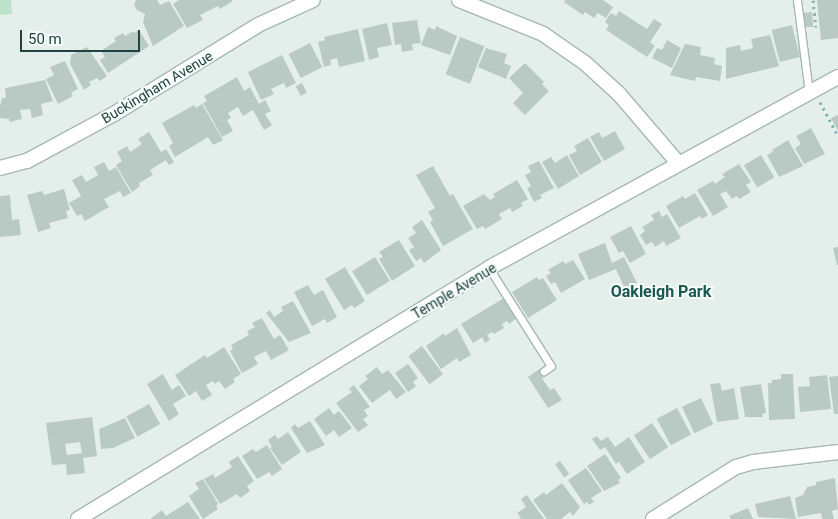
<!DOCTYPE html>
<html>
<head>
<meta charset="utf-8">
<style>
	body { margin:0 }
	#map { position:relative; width:838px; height:519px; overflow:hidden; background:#e4efec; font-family:Roboto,sans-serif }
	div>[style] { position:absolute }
	.green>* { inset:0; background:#bbe2cb }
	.building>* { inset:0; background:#b9cac5; transform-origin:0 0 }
	.path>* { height:3px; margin-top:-1.5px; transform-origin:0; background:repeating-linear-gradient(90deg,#81b6ac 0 2.5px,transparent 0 6.5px) }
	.roads { filter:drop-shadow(1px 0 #a6b8b4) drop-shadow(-1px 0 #a6b8b4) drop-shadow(0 1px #a6b8b4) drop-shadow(0 -1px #a6b8b4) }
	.service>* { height:7px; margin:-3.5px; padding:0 3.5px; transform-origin:3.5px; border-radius:3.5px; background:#fff }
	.minor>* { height:14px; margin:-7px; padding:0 7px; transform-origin:7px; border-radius:7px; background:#fff }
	span { translate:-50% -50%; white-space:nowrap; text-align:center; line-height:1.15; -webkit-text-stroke:4px #f5fbf9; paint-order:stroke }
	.street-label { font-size:14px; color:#21433e }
	.quarter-label { font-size:16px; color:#1a5851; font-weight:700 }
	.scale { position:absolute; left:20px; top:30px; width:120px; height:22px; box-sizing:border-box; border:2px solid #21433e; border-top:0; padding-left:6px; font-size:15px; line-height:18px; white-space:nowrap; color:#21433e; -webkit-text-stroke:4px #f5fbf9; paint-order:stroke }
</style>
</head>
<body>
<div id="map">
	<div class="green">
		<i style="clip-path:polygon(0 0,11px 0,12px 14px,0 15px)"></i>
	</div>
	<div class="building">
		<i style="clip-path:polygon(136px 0,157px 0,160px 5px,169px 1px,184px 26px,153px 46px,143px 22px,145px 14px,137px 10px,134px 5px)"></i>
		<i style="clip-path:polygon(179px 0,232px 0,233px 1px,220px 9px,218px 6px,200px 15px,203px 20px,187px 28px,173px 4px)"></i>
		<i style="clip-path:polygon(565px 0,603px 0,613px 7px,606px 18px,598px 13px,594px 18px,585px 12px,583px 15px,564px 2px)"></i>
		<i style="clip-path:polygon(817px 0,838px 0,838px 38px,821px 40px)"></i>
		<i style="clip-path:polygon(619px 11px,647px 29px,654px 19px,662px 24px,650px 42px,655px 46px,647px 57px,606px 30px,609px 25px,605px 22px,611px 13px,616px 16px)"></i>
		<i style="clip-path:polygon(812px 12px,813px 27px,805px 27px,803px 13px)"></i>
		<i style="clip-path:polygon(417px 20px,421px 43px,412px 44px,413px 50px,402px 52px,401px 44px,395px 45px,392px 23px)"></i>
		<i style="clip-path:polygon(387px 23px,392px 45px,377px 48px,379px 57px,369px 60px,362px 29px)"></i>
		<i style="left:792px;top:25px;width:33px;height:21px;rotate:76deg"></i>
		<i style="clip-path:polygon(436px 26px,457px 36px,450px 55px,421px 45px,428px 27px,435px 30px)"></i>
		<i style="clip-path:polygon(358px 29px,365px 61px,339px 67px,337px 58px,330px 60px,331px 65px,324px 67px,318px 42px,325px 40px,324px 37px)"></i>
		<i style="clip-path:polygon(139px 30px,149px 46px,108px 73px,100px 60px,105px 57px,101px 51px,116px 41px,114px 38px,123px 33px,125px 36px,133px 31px,134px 33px)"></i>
		<i style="clip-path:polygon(770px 35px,779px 66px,726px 79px,726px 48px,740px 45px,741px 51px,753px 48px,751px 39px)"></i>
		<i style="left:460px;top:37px;width:26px;height:40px;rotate:21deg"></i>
		<i style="clip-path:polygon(667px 40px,681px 48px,672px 68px,652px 58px,657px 48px,662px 50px)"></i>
		<i style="left:310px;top:43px;width:27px;height:24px;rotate:63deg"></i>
		<i style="clip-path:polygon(685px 44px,701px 47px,700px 55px,715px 58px,714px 64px,722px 66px,720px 81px,696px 77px,695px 81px,670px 75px)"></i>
		<i style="clip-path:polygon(87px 47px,107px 76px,100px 81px,97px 78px,89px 82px,91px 85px,84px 90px,70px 64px,71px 55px)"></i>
		<i style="clip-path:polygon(486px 48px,507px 54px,504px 63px,511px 66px,506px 79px,478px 67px)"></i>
		<i style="clip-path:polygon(282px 55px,296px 83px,286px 88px,284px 83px,277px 86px,271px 89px,274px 94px,261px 100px,248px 72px)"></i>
		<i style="clip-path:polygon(65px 61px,78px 89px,71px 93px,73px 96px,58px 104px,46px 79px,54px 75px,50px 67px)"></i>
		<i style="clip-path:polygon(525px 63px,544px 82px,542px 84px,549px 91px,525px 115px,513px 103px,523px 93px,509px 78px)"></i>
		<i style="clip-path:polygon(237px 77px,244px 91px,250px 87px,259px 104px,265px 100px,271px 111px,265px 114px,272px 125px,264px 130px,253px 110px,243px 116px,238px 107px,228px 113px,231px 118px,227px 120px,233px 131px,222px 137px,203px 103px,207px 101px,204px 96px)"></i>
		<i style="clip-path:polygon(45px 80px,53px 101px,41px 104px,43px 115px,32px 118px,30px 109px,20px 110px,22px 119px,10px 122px,9px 119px,0 118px,0 106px,2px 98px,6px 98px,5px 88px)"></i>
		<i style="left:302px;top:83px;width:11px;height:7px;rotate:63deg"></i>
		<i style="clip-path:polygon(202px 104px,223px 140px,213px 145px,208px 137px,175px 157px,169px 146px,173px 143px,162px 123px,194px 105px,196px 108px)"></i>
		<i style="clip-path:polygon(838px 115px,838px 131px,831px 118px)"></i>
		<i style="clip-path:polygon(811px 128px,825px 154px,804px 164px,795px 148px,801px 144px,796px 136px)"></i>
		<i style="clip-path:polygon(615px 131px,625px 149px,604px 161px,590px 137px,599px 132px,602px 138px)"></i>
		<i style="clip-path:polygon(149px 132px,161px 152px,166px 149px,174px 162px,169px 165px,166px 160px,150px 170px,153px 175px,139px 183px,140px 186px,132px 192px,116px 165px,122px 161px,117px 152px,127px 146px,130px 152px,142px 144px,138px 139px)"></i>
		<i style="clip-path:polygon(588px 138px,602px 162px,580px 175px,569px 155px,577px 151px,574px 146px)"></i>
		<i style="clip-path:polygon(788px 140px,803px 166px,779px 177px,767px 155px,773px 152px,772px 150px)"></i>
		<i style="clip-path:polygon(567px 155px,579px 176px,558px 189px,542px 162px,551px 157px,555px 163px)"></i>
		<i style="left:761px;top:155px;width:26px;height:20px;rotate:59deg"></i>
		<i style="clip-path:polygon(539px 161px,554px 188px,540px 195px,542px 198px,534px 202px,527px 188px,531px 186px,525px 175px,531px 172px,528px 166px)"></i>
		<i style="clip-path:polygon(104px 162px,109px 171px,116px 167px,131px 193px,123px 197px,120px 191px,104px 199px,109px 207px,85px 221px,81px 214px,77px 216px,69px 203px,81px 196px,72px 180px,82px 175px,86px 182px,98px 175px,94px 167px)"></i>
		<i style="clip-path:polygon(739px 164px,751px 182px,746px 185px,751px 192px,739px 199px,737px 196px,732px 199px,726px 191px,720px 194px,728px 207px,713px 216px,697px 190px,713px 181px,715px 184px,725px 177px,722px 174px)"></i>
		<i style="clip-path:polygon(433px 166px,450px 196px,453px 194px,473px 229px,443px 246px,430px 222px,433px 220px,428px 212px,435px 208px,416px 175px)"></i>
		<i style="clip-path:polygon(517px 180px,528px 199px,521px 203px,523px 206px,512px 212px,510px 208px,499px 214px,502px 219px,485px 229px,483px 226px,477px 229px,463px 206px,484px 194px,490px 200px,495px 197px,493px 194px)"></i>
		<i style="clip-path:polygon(64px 189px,70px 210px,66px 211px,68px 218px,49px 223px,51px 228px,38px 232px,27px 195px,42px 191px,44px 195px)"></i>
		<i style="clip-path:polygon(695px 193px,708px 215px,702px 219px,700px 216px,679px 228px,666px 206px,683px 196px,685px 199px)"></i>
		<i style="clip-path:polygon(10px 195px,12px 220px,19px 219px,21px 235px,0 237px,0 196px)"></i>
		<i style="clip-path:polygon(659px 211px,662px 217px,667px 214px,681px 238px,666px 246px,664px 241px,655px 247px,652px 242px,646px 245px,640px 235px,645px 231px,642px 227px,654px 220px,651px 215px)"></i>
		<i style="clip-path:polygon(422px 220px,441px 250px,424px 263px,421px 258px,416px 261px,409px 250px,414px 247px,408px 238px,416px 233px,412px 227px)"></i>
		<i style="clip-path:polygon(631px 226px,646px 254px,630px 263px,623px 251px,619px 253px,610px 237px)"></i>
		<i style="clip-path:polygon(399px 240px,415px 266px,392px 281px,379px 259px,383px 257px,379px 252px)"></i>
		<i style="clip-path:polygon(605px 243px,612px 263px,624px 257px,637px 283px,625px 289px,616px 269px,589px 280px,578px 254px)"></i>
		<i style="clip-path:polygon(838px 247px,838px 265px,837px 265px,833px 248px)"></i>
		<i style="left:375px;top:257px;width:28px;height:27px;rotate:58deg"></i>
		<i style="clip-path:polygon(573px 260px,585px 279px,561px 293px,555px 282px,551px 284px,546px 276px,551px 273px,548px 270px,563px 261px,565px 264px)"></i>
		<i style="clip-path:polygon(345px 267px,365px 301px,354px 308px,352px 305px,344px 310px,325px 279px)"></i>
		<i style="clip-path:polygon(537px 277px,539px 280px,543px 278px,557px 300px,528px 318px,512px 292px)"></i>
		<i style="clip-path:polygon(308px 285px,314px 295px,323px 290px,337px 317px,327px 323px,325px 319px,312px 326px,294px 292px)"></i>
		<i style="clip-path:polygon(504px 298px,517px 318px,509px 324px,507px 321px,502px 324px,504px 328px,494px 334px,492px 332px,487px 335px,490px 340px,485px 343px,482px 337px,473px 343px,461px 324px)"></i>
		<i style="clip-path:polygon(293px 301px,311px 333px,289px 342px,266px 313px,270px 310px,274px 317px,283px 311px,281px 307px)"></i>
		<i style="clip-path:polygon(262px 318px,274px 339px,280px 335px,289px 350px,271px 360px,266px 351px,254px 357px,258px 364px,242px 373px,230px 351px,233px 349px,231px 345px,249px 335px,247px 331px,255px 327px,252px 323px)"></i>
		<i style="clip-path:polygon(457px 328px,471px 355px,459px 362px,457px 358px,441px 369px,426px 346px,444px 333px,445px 336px)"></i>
		<i style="left:422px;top:346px;width:35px;height:17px;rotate:53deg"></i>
		<i style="clip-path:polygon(224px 347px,241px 374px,233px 379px,235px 382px,225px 389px,219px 381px,215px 384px,213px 381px,206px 385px,212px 395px,202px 401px,196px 391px,189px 396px,175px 375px,205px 355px,207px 358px)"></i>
		<i style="clip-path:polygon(408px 364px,418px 378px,413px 382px,416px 386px,408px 392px,395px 373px)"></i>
		<i style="clip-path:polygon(377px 367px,382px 374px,388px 370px,406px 392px,396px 399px,390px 390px,372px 403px,359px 386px,368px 379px,365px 376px)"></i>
		<i style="clip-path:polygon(541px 368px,546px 376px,542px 378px,550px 390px,554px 388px,562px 400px,548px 408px,528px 377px)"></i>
		<i style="clip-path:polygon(163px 374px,172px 390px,179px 385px,186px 396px,173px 404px,179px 414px,169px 421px,147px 384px)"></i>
		<i style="clip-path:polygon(781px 374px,793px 374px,795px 419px,769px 420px,768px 383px,772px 383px,772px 380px,781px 379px)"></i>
		<i style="clip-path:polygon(827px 375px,831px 409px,800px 412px,798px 387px,810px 386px,809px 377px)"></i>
		<i style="clip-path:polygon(838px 376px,838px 414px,834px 414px,829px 377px)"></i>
		<i style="clip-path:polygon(720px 383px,722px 391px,734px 388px,739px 419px,717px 422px,710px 384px)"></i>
		<i style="clip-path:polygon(761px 384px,766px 413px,762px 414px,763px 417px,745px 417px,740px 387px)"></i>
		<i style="clip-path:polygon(354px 385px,370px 407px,364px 410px,368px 416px,363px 419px,368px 425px,358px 432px,336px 403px,352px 392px,349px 389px)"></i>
		<i style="left:701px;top:398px;width:29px;height:21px;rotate:65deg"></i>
		<i style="left:149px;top:404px;width:23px;height:26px;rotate:61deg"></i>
		<i style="clip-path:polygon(329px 408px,334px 415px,339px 411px,352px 428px,339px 437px,334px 430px,326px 436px,314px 419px)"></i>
		<i style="left:677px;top:408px;width:30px;height:23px;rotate:62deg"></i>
		<i style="clip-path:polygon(evenodd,92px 417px,97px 456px,83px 458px,85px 473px,67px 475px,66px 464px,52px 465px,46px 423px,92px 417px,80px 442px,82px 453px,67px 455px,65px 444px,80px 442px)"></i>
		<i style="clip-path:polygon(125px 418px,135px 438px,113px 448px,101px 449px,99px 429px)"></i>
		<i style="clip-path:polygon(310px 421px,325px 445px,307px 453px,291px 428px,295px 424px,298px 428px)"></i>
		<i style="left:652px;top:423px;width:29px;height:22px;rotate:56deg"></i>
		<i style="clip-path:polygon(288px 432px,301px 452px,282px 465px,270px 448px,272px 447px,268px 440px,275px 435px,278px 439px)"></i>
		<i style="clip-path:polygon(597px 436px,601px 441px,608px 437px,615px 447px,629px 437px,645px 462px,627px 474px,619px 462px,616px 464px,605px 447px,600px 450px,592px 439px)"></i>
		<i style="clip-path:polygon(267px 445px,282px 469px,272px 476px,269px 472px,257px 479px,242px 456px,253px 449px,256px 452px)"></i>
		<i style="clip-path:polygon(605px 454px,621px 478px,618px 480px,620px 483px,604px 491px,587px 466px)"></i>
		<i style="clip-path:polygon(238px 456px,254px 481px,247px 486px,250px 491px,240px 498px,237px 494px,220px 504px,204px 479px,213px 474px,215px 478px,232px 467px,229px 462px)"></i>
		<i style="left:560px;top:461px;width:16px;height:6px;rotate:55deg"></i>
		<i style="clip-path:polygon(586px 468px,602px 491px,591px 498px,594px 502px,589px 505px,587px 502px,584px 504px,568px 480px)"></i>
		<i style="clip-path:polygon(835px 478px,838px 509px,832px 511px,834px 519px,822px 519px,821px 513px,798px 517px,795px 498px,803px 495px,807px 487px,816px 485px,816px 482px)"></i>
		<i style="clip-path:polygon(203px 479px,218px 504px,216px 506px,218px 509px,203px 519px,189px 496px,199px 489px,195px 483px)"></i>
		<i style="clip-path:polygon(562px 483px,580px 507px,573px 516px,570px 512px,561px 519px,547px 519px,533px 500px,544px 492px,546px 495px)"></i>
		<i style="clip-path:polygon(527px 495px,544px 519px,519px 519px,521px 518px,517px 513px,526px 507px,521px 499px)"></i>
		<i style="clip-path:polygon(790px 496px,796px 519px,758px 517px,755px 504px)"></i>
		<i style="clip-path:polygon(188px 502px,200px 519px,150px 519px,162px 510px,166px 516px)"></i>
		<i style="clip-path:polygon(748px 508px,753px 519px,731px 519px,729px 516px)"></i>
	</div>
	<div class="path">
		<i style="left:813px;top:0;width:27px;rotate:84deg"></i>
		<i style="left:820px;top:102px;width:38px;rotate:62deg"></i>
	</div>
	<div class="roads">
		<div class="service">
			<i style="left:797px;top:0;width:94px;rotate:82.6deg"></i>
			<i style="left:489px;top:268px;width:116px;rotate:57.7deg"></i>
			<i style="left:551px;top:366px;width:9px;rotate:144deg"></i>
		</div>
		<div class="minor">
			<i style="left:459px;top:0;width:91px;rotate:22deg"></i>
			<i style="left:543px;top:34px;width:51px;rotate:34.6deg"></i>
			<i style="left:585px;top:63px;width:46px;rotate:42.4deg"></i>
			<i style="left:619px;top:94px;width:92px;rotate:49.4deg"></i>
			<i style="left:0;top:168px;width:28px;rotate:-15deg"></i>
			<i style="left:27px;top:161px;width:99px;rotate:-28.4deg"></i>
			<i style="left:114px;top:114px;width:169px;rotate:-31.7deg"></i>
			<i style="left:258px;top:25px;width:60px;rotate:-24.4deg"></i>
			<i style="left:78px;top:519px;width:482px;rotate:-31.4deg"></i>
			<i style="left:489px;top:268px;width:398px;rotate:-28.7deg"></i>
			<i style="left:653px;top:519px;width:98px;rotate:-32.1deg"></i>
			<i style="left:736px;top:467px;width:18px;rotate:-16deg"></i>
			<i style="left:753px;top:462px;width:86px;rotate:-6.7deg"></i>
		</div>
	</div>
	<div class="street-label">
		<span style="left:157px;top:87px;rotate:-31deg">Buckingham Avenue</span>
		<span style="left:454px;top:291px;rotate:-31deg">Temple Avenue</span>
	</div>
	<div class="quarter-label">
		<span style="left:661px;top:292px">Oakleigh Park</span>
	</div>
	<div class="scale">50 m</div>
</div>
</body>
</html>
